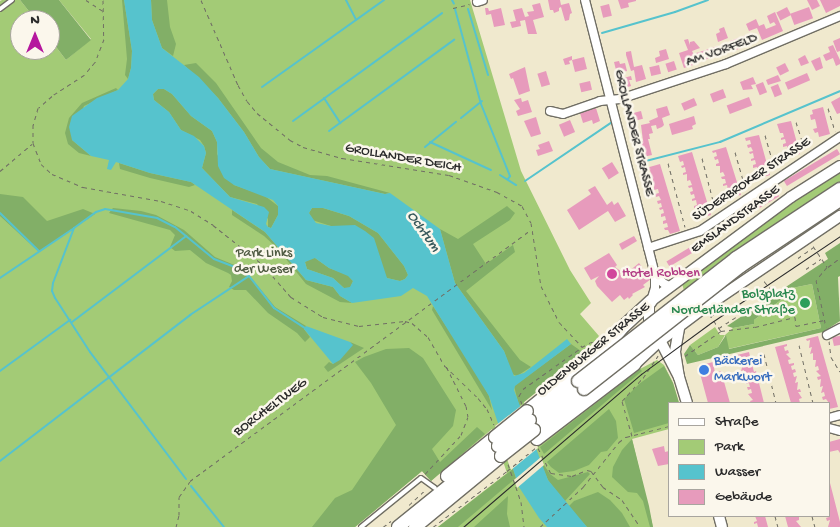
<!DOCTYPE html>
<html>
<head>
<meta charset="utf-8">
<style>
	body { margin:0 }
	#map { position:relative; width:840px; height:527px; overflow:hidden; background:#f0e9ce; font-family:"Gochi Hand",sans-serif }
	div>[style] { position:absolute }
	.green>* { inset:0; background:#a3cb76 }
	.forest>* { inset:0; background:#82af67 }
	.water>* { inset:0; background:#56c3cd }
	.pier>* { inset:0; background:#f0e9ce }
	.stream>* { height:2px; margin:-1px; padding:0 1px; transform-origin:1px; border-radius:1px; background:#56c3cd }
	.building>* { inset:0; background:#e79bbc; transform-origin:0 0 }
	.path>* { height:1px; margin-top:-0.5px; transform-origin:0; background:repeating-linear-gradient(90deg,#706e64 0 4px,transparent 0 8px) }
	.roads { filter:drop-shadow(1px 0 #706e64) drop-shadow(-1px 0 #706e64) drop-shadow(0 1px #706e64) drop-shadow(0 -1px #706e64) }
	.service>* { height:4px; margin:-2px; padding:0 2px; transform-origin:2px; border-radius:2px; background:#fff }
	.minor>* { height:8px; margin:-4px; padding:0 4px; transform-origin:4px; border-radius:4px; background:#fff }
	.tertiary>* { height:10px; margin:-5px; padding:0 5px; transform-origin:5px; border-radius:5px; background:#fff }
	.trunk>* { height:12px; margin:-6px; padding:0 6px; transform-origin:6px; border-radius:6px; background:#fff }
	.tram>* { height:1px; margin:-0.5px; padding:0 0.5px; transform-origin:0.5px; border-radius:0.5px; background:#2b2b2b }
	.path-bridge>* { height:1px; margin-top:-0.5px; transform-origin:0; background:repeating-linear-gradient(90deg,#706e64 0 4px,transparent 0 8px) }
	.bridges { filter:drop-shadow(1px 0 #706e64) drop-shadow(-1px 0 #706e64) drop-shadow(0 1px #706e64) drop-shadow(0 -1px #706e64) }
	.trunk-bridge>* { height:12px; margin:-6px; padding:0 6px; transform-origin:6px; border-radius:6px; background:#fff }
	.dots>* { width:14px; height:14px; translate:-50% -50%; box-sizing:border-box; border:2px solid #fbf7ec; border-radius:50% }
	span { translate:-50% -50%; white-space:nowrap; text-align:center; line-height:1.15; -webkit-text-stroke:5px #fbf7ec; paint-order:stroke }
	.street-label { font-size:14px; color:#2b2b2b }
	.park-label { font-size:14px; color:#4f5b42 }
	.hotel-label { font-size:14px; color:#b23c85 }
	.left { translate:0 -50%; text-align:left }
	.leisure-label { font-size:14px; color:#27864d }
	.right { translate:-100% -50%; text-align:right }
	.shop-label { font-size:14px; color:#366cbe }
	.water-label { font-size:15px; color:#38595c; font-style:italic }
	.legend { position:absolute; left:668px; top:402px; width:162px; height:115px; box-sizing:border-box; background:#fbf7ec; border:1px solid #a8a59f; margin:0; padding:6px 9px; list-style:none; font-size:15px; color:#2b2b2b }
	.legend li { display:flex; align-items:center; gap:10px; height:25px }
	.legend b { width:25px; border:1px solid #a8a59f }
	.north { position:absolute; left:10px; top:10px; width:50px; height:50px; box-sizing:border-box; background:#fbf7ec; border:1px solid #a8a59f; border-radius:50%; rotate:0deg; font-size:14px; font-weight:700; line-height:20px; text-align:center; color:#2b2b2b }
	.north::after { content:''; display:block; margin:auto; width:18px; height:22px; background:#b5179e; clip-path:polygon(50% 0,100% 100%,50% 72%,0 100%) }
</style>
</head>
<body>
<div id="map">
	<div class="green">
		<i style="clip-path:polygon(2px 0,20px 0,36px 20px,20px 20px,20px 50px,50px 50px,50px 39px,66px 60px,91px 39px,59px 0,470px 0,521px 171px,570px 270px,591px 303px,580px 314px,599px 336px,583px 355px,524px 402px,539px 446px,640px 369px,657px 360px,664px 365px,673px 383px,679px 403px,669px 403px,669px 429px,632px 439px,653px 527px,438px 527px,507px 473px,492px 429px,431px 481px,422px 471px,355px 527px,0 527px,0 1px)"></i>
		<i style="clip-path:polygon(840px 170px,840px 183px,723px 259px,684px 291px,682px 283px,795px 198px)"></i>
		<i style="clip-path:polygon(812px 284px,821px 328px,728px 349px,725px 335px,718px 347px,698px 355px,690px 345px,715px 327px,720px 335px,725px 335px,733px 328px,754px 324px,754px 320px,789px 294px,792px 288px)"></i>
	</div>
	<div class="forest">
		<i style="clip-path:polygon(20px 0,59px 0,91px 40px,66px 60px,50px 39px,50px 20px,36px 20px)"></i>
		<i style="clip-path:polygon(122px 0,124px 0,132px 51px,131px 68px,128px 79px,125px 75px,127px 59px)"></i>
		<i style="clip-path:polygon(151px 0,167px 0,170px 27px,176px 44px,173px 56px,162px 48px,152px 20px)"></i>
		<i style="clip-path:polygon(196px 63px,216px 83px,261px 148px,278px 162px,310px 175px,327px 176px,390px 193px,385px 194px,270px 169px,259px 157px,244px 132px,218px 98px,184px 65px)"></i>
		<i style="clip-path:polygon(116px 88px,118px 90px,84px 106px,72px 140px,91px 156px,79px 153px,68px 144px,65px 133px,69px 118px,82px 103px)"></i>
		<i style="clip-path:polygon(158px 89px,164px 89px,172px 94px,191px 116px,212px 131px,217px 142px,217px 154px,234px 185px,265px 196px,278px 206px,278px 215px,271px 228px,268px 227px,268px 219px,257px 204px,230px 197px,202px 168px,206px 153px,204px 146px,200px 140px,181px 130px,169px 112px,154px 100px,153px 94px)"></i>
		<i style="clip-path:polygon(119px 163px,150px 173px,191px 182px,195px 185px,189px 187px,150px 178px,120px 169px)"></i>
		<i style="clip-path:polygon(0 194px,23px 197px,47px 221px,83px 209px,95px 214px,39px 252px,0 216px)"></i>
		<i style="clip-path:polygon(507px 206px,515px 213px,510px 220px,473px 244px,486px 264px,513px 245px,515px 252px,466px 291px,520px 360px,531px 367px,517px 376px,512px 374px,504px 351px,455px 283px,440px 229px,458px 239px)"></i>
		<i style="clip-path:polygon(113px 208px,141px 211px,156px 215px,184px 230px,215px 257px,244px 269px,275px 307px,306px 326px,304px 329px,310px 337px,305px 342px,297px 333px,268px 313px,246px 290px,234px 290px,229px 287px,232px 281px,231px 275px,228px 273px,206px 263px,190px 250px,175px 251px,170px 247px,175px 235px,170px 230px,109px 213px)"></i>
		<i style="clip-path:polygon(312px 208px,323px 208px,349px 216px,378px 233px,404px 266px,408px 275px,405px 279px,400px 281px,387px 278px,338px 226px,331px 226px,312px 220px,309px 213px)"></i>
		<i style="clip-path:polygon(232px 210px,265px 232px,306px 280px,333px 287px,340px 296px,352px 303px,340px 302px,306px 284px,277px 248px,264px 236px,232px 215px)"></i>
		<i style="clip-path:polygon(840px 243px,840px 276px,838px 277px,840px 321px,823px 332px,687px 364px,684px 354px,690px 345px,698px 355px,718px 347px,726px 335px,729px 349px,821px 328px,812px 284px,792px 288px,789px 294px,754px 320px,754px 324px,733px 328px,727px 326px,828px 259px,825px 253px)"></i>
		<i style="clip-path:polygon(311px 258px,315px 258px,329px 268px,348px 275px,353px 281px,350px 288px,344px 288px,333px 278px,307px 269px,305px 262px)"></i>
		<i style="clip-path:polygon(433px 306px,478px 375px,489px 396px,492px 410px,432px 310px)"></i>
		<i style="clip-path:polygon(350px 342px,364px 348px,328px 372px,324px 367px,329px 362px,333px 364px,352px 345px)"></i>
		<i style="clip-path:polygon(571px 344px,581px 351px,594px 345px,519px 406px,514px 386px)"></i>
		<i style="clip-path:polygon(409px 348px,423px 358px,456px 410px,453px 426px,432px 449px,440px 462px,477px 427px,485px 434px,431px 481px,422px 471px,355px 527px,312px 527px,335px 498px,352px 490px,396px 425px,371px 383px,355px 362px,364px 357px,386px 349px)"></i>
		<i style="clip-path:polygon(664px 366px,673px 383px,679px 403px,669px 403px,669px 423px,634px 433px,624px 399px,639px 384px)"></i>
		<i style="clip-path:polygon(640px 369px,642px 371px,544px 454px,540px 447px)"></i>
		<i style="clip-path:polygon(609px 409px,616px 421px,618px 438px,607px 451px,601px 452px,589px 465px,574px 471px,559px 473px,551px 467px,547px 462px)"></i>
		<i style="clip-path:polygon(632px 439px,649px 506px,653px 527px,650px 527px,643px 501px,637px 493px,628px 492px,612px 477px,613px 467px,622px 450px)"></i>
		<i style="clip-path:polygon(544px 465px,550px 474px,558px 480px,588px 472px,590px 474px,564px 502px,548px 480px,542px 466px)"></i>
		<i style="clip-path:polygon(513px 469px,516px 478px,458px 527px,438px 527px)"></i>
		<i style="clip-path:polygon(598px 492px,610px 500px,622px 513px,630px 527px,587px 527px,568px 507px,574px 501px)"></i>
		<i style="clip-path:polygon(508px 496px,507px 514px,510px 527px,474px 527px)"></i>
	</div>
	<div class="water">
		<i style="clip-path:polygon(evenodd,124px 0,151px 0,152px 20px,162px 48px,199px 77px,218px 98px,244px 132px,259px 157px,270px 169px,385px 194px,390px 193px,440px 229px,455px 283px,504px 351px,514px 376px,524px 373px,567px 339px,571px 344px,515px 386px,514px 390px,548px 480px,587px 527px,547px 527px,539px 518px,519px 487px,489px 396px,427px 296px,413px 288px,401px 296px,352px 303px,340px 296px,333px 287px,306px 280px,265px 232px,191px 182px,150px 173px,116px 162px,111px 170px,107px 169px,109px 160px,91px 156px,72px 140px,69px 127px,72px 116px,97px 98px,118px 90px,128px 79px,131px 68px,132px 51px,124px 0,158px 89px,164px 89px,172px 94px,191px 116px,212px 131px,217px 142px,218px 166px,224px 178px,234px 185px,273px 200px,278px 206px,278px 215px,271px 228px,268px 227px,266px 224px,269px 212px,264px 207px,230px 197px,202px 168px,206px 153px,204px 146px,194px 136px,181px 130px,169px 112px,154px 100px,153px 94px,158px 89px,124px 0,312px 208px,323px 208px,349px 216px,378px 233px,404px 266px,408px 275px,405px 279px,400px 281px,387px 278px,374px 238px,365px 231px,355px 225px,331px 226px,316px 223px,309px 213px,312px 208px,124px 0,315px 258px,329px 268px,348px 276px,353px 281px,350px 287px,344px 288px,333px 278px,307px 269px,305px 262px,315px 258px)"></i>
		<i style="clip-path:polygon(306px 326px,350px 342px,353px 345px,340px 360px,333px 364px,304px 329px)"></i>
	</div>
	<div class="pier">
		<i style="clip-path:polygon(522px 405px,538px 448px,511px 470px,495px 426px)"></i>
		<i style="clip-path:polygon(541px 457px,544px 465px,517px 488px,514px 480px)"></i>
	</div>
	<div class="stream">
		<i style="left:346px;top:0;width:22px;rotate:63deg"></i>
		<i style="left:452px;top:0;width:4px;rotate:63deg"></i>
		<i style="left:455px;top:9px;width:98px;rotate:74.7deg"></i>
		<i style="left:481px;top:104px;width:78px;rotate:68.1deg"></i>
		<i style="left:510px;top:176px;width:4px;rotate:124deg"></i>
		<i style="left:468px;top:9px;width:69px;rotate:73.1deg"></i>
		<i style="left:602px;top:33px;width:76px;rotate:-16deg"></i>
		<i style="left:675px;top:12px;width:35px;rotate:-20deg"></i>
		<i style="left:262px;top:87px;width:150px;rotate:-35.5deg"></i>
		<i style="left:324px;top:98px;width:30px;rotate:57deg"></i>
		<i style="left:461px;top:118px;width:27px;rotate:-39deg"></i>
		<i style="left:293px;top:121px;width:184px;rotate:-35.9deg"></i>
		<i style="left:329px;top:131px;width:155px;rotate:-36.1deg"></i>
		<i style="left:430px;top:142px;width:67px;rotate:24.7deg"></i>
		<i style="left:425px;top:147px;width:40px;rotate:-39deg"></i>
		<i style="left:638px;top:163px;width:85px;rotate:-14.4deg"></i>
		<i style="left:720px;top:142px;width:130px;rotate:-23deg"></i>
		<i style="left:500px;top:175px;width:19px;rotate:32deg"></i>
		<i style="left:525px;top:181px;width:105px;rotate:-34.1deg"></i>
		<i style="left:0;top:213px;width:54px;rotate:44.3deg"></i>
		<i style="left:0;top:278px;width:89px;rotate:-34deg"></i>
		<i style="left:72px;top:322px;width:143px;rotate:-37deg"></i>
		<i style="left:0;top:371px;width:87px;rotate:-36.1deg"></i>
		<i style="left:0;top:461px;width:240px;rotate:-37.5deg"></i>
		<i style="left:190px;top:315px;width:71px;rotate:-33.5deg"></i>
		<i style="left:186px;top:479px;width:159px;rotate:-127.1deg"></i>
		<i style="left:90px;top:352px;width:64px;rotate:-122.9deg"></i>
		<i style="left:55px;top:298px;width:8px;rotate:-113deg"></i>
		<i style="left:52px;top:291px;width:8px;rotate:-83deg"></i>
		<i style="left:53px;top:283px;width:59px;rotate:-69.1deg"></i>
		<i style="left:74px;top:228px;width:27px;rotate:-36deg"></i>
		<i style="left:96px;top:212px;width:9px;rotate:-18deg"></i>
		<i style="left:105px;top:209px;width:53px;rotate:9.8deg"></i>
		<i style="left:157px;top:218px;width:20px;rotate:27deg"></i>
		<i style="left:175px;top:227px;width:50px;rotate:39.4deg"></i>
		<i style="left:214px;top:259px;width:25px;rotate:21deg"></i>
		<i style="left:237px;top:268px;width:14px;rotate:34deg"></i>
		<i style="left:249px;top:276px;width:41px;rotate:52deg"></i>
		<i style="left:274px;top:308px;width:37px;rotate:33deg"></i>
		<i style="left:191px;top:486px;width:53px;rotate:51.2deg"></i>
	</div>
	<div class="building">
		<i style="clip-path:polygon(548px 0,560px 0,561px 5px,569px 3px,572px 13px,570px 14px,569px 20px,565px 21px,561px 7px,559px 8px,559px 11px,554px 13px,553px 10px,550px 10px)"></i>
		<i style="clip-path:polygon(618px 0,636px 0,636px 1px,628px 3px,629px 7px,621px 9px)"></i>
		<i style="clip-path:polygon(807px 0,817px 0,820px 6px,812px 10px)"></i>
		<i style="clip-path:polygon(820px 0,840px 0,840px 6px,826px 13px)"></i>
		<i style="clip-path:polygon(540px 3px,544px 17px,533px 20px,537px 34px,528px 34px,525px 20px,520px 21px,521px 26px,512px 28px,510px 22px,516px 21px,513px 10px,522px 8px,525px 17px,529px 16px,527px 12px,534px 11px,532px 5px)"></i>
		<i style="left:609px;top:4px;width:12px;height:9px;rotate:76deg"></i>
		<i style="left:787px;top:7px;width:9px;height:12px;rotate:63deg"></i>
		<i style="left:809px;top:7px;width:12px;height:20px;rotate:70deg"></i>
		<i style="clip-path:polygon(485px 8px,488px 8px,489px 11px,501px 8px,505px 25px,494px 27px,491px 14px,486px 15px)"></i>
		<i style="clip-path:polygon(775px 12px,783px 31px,762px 40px,757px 28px,749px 31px,746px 24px,756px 19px,759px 26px,764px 24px,766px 29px,776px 25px,774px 22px,770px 24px,767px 16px)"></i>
		<i style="clip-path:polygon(724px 27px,728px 38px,718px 42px,716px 34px,720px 32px,719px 29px)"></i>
		<i style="clip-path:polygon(749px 34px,752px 43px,734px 51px,733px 48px,730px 49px,730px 41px)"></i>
		<i style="clip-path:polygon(840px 38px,840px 51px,837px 52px,833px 41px)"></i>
		<i style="clip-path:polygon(688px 39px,690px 45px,690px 42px,694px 41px,700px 48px,692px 51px,694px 55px,690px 57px,693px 65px,684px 68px,679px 53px,688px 50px,684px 40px)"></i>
		<i style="clip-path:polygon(833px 45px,840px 60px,840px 64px,836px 66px,833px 58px,826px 61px,823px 55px,830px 52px,828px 47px)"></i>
		<i style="left:718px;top:46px;width:9px;height:23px;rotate:72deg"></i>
		<i style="clip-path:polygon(666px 49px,669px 59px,656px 63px,655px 58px,660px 56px,659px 51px)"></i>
		<i style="clip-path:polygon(631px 51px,634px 67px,642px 65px,646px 79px,636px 82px,634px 70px,631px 71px,626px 55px,626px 52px)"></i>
		<i style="clip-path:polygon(805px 55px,809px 63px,801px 66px,798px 59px)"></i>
		<i style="clip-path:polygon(572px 56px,572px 60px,584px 57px,587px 69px,575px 72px,572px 60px,569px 61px,570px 64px,565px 65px,563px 59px)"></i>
		<i style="clip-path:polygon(820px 57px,823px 68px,816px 71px,811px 61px)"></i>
		<i style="clip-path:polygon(619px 61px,620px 64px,625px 63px,627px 71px,617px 74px,614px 62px)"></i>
		<i style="left:674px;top:61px;width:9px;height:9px;rotate:72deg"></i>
		<i style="left:785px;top:63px;width:9px;height:10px;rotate:63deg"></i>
		<i style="left:659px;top:65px;width:9px;height:10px;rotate:77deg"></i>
		<i style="clip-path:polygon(525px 67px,530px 91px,519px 95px,513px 78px,511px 79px,509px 74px)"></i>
		<i style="left:546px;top:71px;width:14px;height:9px;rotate:73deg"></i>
		<i style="left:807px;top:73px;width:8px;height:24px;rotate:67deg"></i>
		<i style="clip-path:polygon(778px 75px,781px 81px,768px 85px,766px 80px)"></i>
		<i style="clip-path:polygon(631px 76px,632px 80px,629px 80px,631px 86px,622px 89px,619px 79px)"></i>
		<i style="clip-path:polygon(753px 77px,756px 84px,751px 85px,753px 89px,743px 90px,740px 82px)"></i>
		<i style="left:590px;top:81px;width:9px;height:11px;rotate:77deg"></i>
		<i style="left:763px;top:82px;width:11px;height:8px;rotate:68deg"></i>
		<i style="left:778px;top:84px;width:11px;height:8px;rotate:68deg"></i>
		<i style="left:723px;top:89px;width:9px;height:14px;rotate:69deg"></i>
		<i style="left:749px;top:97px;width:9px;height:24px;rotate:69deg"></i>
		<i style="clip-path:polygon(840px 97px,840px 113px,837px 114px,831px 102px)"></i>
		<i style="clip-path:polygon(521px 98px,522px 102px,528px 100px,532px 112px,518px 116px,516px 111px,520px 109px,514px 100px)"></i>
		<i style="left:694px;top:98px;width:8px;height:14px;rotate:67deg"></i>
		<i style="clip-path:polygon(667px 106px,670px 115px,662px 118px,664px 125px,662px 127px,657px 129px,656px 125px,651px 126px,653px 133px,649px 134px,650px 139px,648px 139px,652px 155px,643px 157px,638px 142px,643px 141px,641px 125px,650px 123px,649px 121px,658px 117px,656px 109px)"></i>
		<i style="clip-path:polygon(823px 107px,830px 134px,819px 137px,818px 132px,815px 133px,813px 129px,817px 128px,816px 123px,815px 119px,811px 120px,810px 115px,813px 114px,812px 110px)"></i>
		<i style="clip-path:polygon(596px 108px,600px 121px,593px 124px,592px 120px,583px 123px,580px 113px)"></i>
		<i style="left:641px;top:111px;width:8px;height:9px;rotate:76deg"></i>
		<i style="clip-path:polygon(694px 116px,696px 124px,692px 126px,693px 129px,672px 135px,669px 124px)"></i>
		<i style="clip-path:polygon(536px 117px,541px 134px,531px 137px,524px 121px)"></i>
		<i style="left:570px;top:120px;width:13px;height:12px;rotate:67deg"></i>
		<i style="clip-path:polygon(791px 121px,800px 154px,786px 158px,784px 151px,788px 150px,787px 146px,783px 147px,783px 144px,786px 143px,785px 139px,781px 140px,781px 138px,784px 137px,783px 133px,780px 133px,777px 124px)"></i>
		<i style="clip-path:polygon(759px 135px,770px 175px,760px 178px,759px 174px,755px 174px,754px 172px,758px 171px,757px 167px,753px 168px,753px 165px,756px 164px,755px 160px,751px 161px,751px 159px,754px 158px,753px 153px,750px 154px,749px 152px,753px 151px,751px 147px,748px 148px,747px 145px,751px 144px,750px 140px,746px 141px,745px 138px)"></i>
		<i style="clip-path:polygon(549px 141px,553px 151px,538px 156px,536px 150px,540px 149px,538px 145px)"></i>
		<i style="clip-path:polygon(726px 147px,741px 195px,730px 197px,729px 192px,725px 193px,725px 191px,728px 190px,727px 185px,723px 186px,723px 184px,726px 183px,725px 179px,722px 179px,721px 177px,725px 176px,723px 172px,720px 173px,720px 166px,716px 166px,716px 164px,719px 163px,718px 159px,715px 160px,714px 157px,717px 156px,716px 152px,713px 153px,712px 151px)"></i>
		<i style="left:837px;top:149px;width:6px;height:62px;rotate:59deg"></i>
		<i style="clip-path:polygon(692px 152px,711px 215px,701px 218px,700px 214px,696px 215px,695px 212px,699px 211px,698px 207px,694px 208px,694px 206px,697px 205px,696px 200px,692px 201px,692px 199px,695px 198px,694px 194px,691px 195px,690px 192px,693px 191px,692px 187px,689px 188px,688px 186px,692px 185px,690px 180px,687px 181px,687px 174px,683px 175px,683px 173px,686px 172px,685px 167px,682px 168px,681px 166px,684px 165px,683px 161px,680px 162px,678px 156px)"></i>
		<i style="left:612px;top:162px;width:13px;height:12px;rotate:58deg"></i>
		<i style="clip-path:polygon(660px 164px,680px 231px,670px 234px,668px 230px,665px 230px,664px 228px,668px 227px,667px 223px,663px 224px,663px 221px,666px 220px,665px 216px,661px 217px,661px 214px,664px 213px,663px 209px,660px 210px,659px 208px,662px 207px,661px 203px,658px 204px,657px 201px,661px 200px,659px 196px,656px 197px,655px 194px,659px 193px,658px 189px,654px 190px,654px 183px,650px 184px,650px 182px,653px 181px,652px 176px,649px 177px,648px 175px,651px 174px,650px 170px,647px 171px,646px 168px)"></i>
		<i style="clip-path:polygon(595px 186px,607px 205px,612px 201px,614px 205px,618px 202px,626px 216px,615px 222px,608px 211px,579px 230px,567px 210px,591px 194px,588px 190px)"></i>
		<i style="left:776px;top:191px;width:6px;height:59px;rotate:59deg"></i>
		<i style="left:717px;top:231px;width:6px;height:59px;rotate:59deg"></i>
		<i style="clip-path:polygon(634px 236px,637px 241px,622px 250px,619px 244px)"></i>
		<i style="clip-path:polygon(609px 253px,617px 265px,615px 267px,622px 272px,620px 274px,622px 277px,639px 263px,651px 279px,643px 285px,645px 287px,632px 294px,633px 295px,629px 299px,628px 297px,624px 300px,620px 295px,612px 302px,597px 286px,595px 281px,599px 276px,591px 280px,584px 268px)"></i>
		<i style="clip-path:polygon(818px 336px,838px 407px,829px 409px,829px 403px,826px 399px,823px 400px,822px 397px,825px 396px,824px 392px,821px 393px,823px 386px,820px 387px,821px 379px,818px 380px,817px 377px,821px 376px,816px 371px,819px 370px,818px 366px,815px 367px,816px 360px,813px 360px,813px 353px,810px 354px,812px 347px,809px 348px,810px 340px,807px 341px,806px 339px)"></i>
		<i style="clip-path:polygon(840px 336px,840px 345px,834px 346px,832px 337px)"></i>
		<i style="clip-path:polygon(787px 344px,787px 346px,784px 347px,785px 351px,788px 350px,789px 353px,786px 354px,791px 359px,788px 360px,789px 364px,794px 363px,794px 365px,791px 366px,792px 370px,795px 369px,796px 372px,793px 373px,794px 377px,797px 376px,795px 383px,798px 382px,797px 390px,800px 389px,801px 392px,798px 392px,802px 398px,799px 399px,800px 403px,791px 403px,775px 347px)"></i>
		<i style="clip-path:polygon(749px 352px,754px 372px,756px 371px,764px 403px,751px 403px,750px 401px,753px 400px,748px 394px,752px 393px,751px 389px,748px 390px,747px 387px,750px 387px,749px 383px,746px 384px,747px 377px,744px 377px,744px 370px,741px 371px,743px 364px,740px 365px,741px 357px,738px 358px,737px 355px)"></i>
		<i style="clip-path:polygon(713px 362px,715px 373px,721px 371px,730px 403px,708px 403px,698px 366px)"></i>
		<i style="clip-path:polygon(840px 439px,840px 453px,838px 450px,829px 452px,829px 442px)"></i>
		<i style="clip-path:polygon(664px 446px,665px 452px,669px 451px,669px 464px,658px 466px,652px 449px)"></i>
		<i style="clip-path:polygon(829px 479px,840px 522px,840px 527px,828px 527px,830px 520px,827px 521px,826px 518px,829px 517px)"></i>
		<i style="clip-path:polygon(755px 516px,765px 516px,768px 527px,758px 527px,757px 523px,754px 524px,754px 522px,757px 521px)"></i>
		<i style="clip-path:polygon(785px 516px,799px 517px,799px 520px,796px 521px,801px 527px,788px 527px)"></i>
	</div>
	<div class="path">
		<i style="left:86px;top:0;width:20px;rotate:33deg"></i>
		<i style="left:103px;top:0;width:39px;rotate:89deg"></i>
		<i style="left:104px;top:39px;width:25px;rotate:111deg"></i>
		<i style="left:95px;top:62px;width:17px;rotate:130deg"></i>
		<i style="left:84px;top:75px;width:38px;rotate:147deg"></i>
		<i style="left:52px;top:96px;width:18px;rotate:139deg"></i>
		<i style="left:38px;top:108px;width:18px;rotate:106deg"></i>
		<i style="left:33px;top:125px;width:18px;rotate:90deg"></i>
		<i style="left:33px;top:143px;width:22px;rotate:69deg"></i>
		<i style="left:41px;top:164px;width:15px;rotate:42deg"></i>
		<i style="left:52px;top:174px;width:34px;rotate:23deg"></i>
		<i style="left:83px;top:187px;width:79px;rotate:10.2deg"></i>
		<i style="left:161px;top:201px;width:32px;rotate:18deg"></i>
		<i style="left:191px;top:211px;width:26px;rotate:32deg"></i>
		<i style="left:213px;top:225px;width:63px;rotate:38.5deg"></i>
		<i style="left:262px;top:264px;width:44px;rotate:48.7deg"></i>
		<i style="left:291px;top:297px;width:38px;rotate:32deg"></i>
		<i style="left:323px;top:317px;width:37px;rotate:14deg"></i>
		<i style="left:359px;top:326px;width:46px;rotate:-6.2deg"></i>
		<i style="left:405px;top:321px;width:7px;rotate:16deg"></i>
		<i style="left:412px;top:323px;width:21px;rotate:41deg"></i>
		<i style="left:428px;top:337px;width:34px;rotate:60deg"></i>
		<i style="left:445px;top:366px;width:46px;rotate:44.1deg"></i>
		<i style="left:478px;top:398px;width:14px;rotate:51deg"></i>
		<i style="left:487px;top:409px;width:17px;rotate:66deg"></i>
		<i style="left:201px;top:0;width:93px;rotate:66.5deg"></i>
		<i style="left:238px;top:85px;width:18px;rotate:61deg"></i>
		<i style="left:247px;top:101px;width:16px;rotate:50deg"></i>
		<i style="left:257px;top:113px;width:43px;rotate:39.3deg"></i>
		<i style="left:290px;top:140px;width:15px;rotate:28deg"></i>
		<i style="left:303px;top:147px;width:41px;rotate:15.8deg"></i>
		<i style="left:342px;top:158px;width:108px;rotate:9deg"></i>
		<i style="left:449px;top:175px;width:51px;rotate:19.5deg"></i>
		<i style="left:497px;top:192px;width:29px;rotate:29deg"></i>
		<i style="left:522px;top:206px;width:19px;rotate:62deg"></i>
		<i style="left:531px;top:223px;width:64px;rotate:81deg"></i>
		<i style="left:541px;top:286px;width:40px;rotate:63.4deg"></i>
		<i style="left:559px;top:322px;width:34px;rotate:47deg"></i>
		<i style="left:582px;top:347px;width:10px;rotate:-29deg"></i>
		<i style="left:591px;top:342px;width:4px;rotate:14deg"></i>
		<i style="left:453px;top:8px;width:17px;rotate:-13deg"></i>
		<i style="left:828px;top:108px;width:24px;rotate:73deg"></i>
		<i style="left:796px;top:122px;width:29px;rotate:72deg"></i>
		<i style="left:765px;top:135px;width:36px;rotate:74deg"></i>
		<i style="left:735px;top:152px;width:40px;rotate:74deg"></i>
		<i style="left:702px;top:158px;width:56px;rotate:75.5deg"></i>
		<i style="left:668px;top:163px;width:66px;rotate:75.1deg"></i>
		<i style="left:0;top:171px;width:42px;rotate:-40.2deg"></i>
		<i style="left:813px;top:246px;width:25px;rotate:56deg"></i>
		<i style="left:827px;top:267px;width:17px;rotate:130deg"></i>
		<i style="left:816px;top:280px;width:48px;rotate:78deg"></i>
		<i style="left:798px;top:258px;width:19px;rotate:-35deg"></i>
		<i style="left:828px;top:267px;width:15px;rotate:-37deg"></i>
		<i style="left:806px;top:269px;width:18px;rotate:-34deg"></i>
		<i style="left:764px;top:281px;width:14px;rotate:51deg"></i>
		<i style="left:709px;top:314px;width:21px;rotate:55deg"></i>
		<i style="left:711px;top:316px;width:19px;rotate:-32deg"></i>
		<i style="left:719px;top:328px;width:20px;rotate:-33deg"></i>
		<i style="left:829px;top:341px;width:16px;rotate:83deg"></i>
		<i style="left:831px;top:357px;width:17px;rotate:59deg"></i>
		<i style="left:799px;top:345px;width:60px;rotate:76.4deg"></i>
		<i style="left:764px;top:354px;width:50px;rotate:76.2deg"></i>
		<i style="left:685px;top:356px;width:44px;rotate:-34.8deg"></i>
		<i style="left:721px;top:331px;width:34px;rotate:-7deg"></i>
		<i style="left:755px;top:327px;width:41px;rotate:-14deg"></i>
		<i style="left:795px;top:317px;width:9px;rotate:84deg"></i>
		<i style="left:796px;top:326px;width:29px;rotate:-12deg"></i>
		<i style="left:522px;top:404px;width:9px;rotate:-111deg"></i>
		<i style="left:519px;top:396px;width:8px;rotate:-60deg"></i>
		<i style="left:523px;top:389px;width:72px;rotate:-35.4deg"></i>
		<i style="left:632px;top:436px;width:36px;rotate:-106deg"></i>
		<i style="left:622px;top:401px;width:31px;rotate:-48deg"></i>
		<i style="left:643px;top:378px;width:27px;rotate:-56deg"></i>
		<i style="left:538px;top:448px;width:28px;rotate:63deg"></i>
		<i style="left:551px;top:473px;width:21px;rotate:8deg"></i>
		<i style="left:572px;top:476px;width:16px;rotate:-22deg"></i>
		<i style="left:587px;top:470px;width:4px;rotate:14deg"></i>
		<i style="left:591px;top:471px;width:20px;rotate:53deg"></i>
		<i style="left:603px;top:487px;width:23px;rotate:34deg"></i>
		<i style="left:622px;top:500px;width:32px;rotate:56deg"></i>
		<i style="left:508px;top:464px;width:40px;rotate:71.1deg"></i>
		<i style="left:521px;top:502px;width:25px;rotate:83deg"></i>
		<i style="left:425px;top:474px;width:53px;rotate:-47.3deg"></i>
		<i style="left:461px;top:435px;width:19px;rotate:-69deg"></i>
		<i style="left:468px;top:417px;width:11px;rotate:-100deg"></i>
		<i style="left:466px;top:406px;width:45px;rotate:-116.6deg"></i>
		<i style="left:409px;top:505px;width:23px;rotate:-43deg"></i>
		<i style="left:775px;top:516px;width:11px;rotate:75deg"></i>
		<i style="left:812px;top:516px;width:11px;rotate:75deg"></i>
		<i style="left:176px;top:527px;width:12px;rotate:-76deg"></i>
		<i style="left:179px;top:515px;width:18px;rotate:-90deg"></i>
		<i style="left:179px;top:497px;width:19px;rotate:-55deg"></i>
		<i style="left:190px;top:481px;width:423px;rotate:-36.4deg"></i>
		<i style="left:383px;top:527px;width:10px;rotate:-37deg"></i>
		<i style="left:433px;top:527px;width:93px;rotate:-37.1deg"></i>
		<i style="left:540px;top:527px;width:59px;rotate:-42.9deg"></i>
		<i style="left:583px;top:487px;width:58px;rotate:-51.3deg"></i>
		<i style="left:619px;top:442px;width:9px;rotate:-36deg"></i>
		<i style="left:626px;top:437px;width:44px;rotate:-14.3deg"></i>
	</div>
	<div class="roads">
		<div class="service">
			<i style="left:0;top:9px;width:15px;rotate:-37deg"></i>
			<i style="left:361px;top:527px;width:77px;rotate:-39.2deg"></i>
			<i style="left:421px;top:478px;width:17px;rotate:36deg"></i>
		</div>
		<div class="minor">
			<i style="left:585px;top:0;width:283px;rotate:75.7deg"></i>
			<i style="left:655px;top:274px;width:14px;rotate:90deg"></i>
			<i style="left:655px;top:288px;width:14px;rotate:107deg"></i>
			<i style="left:477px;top:2px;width:6px;rotate:-18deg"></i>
			<i style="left:550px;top:111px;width:13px;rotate:13deg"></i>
			<i style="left:563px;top:114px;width:39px;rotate:-19deg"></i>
			<i style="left:600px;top:101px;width:20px;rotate:-6deg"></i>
			<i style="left:620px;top:99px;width:112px;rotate:-18.3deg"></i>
			<i style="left:726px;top:64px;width:124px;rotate:-22.8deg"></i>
			<i style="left:648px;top:248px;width:55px;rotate:-18.1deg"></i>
			<i style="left:700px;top:231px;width:169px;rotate:-33.9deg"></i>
			<i style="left:655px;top:274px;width:12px;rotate:48deg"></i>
			<i style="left:663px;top:283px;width:7px;rotate:27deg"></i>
			<i style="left:827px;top:335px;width:15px;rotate:-28deg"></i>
			<i style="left:829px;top:418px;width:11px;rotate:-15deg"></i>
			<i style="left:829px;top:428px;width:11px;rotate:15deg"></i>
		</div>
		<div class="tertiary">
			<i style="left:680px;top:323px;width:29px;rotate:100deg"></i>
			<i style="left:675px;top:352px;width:25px;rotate:81deg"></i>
			<i style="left:679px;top:377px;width:27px;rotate:73deg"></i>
			<i style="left:635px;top:364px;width:35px;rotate:-43deg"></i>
			<i style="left:661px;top:340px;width:50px;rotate:-36.9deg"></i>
			<i style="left:701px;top:310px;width:168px;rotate:-34.1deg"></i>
			<i style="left:679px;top:377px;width:65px;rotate:-117.3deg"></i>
			<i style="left:649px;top:319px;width:13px;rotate:-90deg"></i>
			<i style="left:649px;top:306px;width:5px;rotate:-68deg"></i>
			<i style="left:651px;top:301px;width:174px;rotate:-36.6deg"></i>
			<i style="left:791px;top:197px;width:58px;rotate:-32.3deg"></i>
			<i style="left:719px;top:516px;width:11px;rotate:75deg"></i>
		</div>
		<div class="trunk">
			<i style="left:527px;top:411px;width:103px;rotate:-39.1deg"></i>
			<i style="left:607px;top:346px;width:26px;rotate:-50deg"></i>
			<i style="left:624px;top:326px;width:37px;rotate:-43deg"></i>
			<i style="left:530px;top:420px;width:62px;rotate:-39.1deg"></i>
			<i style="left:534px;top:430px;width:65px;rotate:-39.4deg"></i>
			<i style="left:537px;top:439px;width:123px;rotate:-37.4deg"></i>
			<i style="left:447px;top:476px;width:62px;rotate:-39.1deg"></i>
			<i style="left:398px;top:527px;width:129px;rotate:-39deg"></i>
			<i style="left:415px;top:527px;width:112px;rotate:-39.5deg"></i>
		</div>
	</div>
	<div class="tram">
		<i style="left:463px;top:527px;width:235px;rotate:-40.7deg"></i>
		<i style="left:641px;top:374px;width:84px;rotate:-36.3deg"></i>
		<i style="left:709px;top:324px;width:158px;rotate:-33.9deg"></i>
	</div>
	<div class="path-bridge">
		<i style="left:507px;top:471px;width:41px;rotate:-39.1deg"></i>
	</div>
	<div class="bridges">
		<div class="trunk-bridge">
			<i style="left:578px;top:381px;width:200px;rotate:-37.9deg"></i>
			<i style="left:736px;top:258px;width:125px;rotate:-33.6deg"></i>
			<i style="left:584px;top:389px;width:199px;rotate:-38.1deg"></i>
			<i style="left:741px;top:266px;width:119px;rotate:-33.7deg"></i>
			<i style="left:495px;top:437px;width:41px;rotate:-39.1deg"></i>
			<i style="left:498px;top:446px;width:41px;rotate:-39.1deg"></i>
			<i style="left:501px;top:456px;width:42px;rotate:-38.2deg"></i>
		</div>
	</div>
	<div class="dots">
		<i style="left:612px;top:274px;background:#d1479c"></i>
		<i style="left:805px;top:303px;background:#2e9e5b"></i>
		<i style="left:704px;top:370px;background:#3f7fe0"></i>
	</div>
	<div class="street-label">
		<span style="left:722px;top:51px;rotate:-20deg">AM VORFELD</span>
		<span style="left:633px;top:133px;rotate:76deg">GROLLANDER STRASSE</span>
		<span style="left:403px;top:159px;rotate:10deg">GROLLANDER DEICH</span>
		<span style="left:752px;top:180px;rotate:-34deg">SÜDERBROKER STRASSE</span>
		<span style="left:736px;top:220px;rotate:-36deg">EMSLANDSTRASSE</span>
		<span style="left:594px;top:350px;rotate:-39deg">OLDENBURGER STRASSE</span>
		<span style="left:271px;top:408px;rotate:-37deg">BORCHELTWEG</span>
	</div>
	<div class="park-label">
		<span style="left:264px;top:262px">Park Links<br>der Weser</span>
	</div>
	<div class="hotel-label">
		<span class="left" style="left:622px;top:274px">Hotel Robben</span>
	</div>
	<div class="leisure-label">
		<span class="right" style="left:795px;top:303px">Bolzplatz<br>Norderländer Straße</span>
	</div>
	<div class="shop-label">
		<span class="left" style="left:714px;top:370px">Bäckerei<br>Markwort</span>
	</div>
	<div class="water-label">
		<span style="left:423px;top:232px;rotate:54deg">Ochtum</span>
	</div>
	<ul class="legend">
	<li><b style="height:6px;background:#fff"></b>Straße</li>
	<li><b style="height:14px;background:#a3cb76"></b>Park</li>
	<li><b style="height:14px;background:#56c3cd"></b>Wasser</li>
	<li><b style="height:14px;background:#e79bbc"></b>Gebäude</li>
	</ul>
	<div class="north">N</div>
</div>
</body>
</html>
